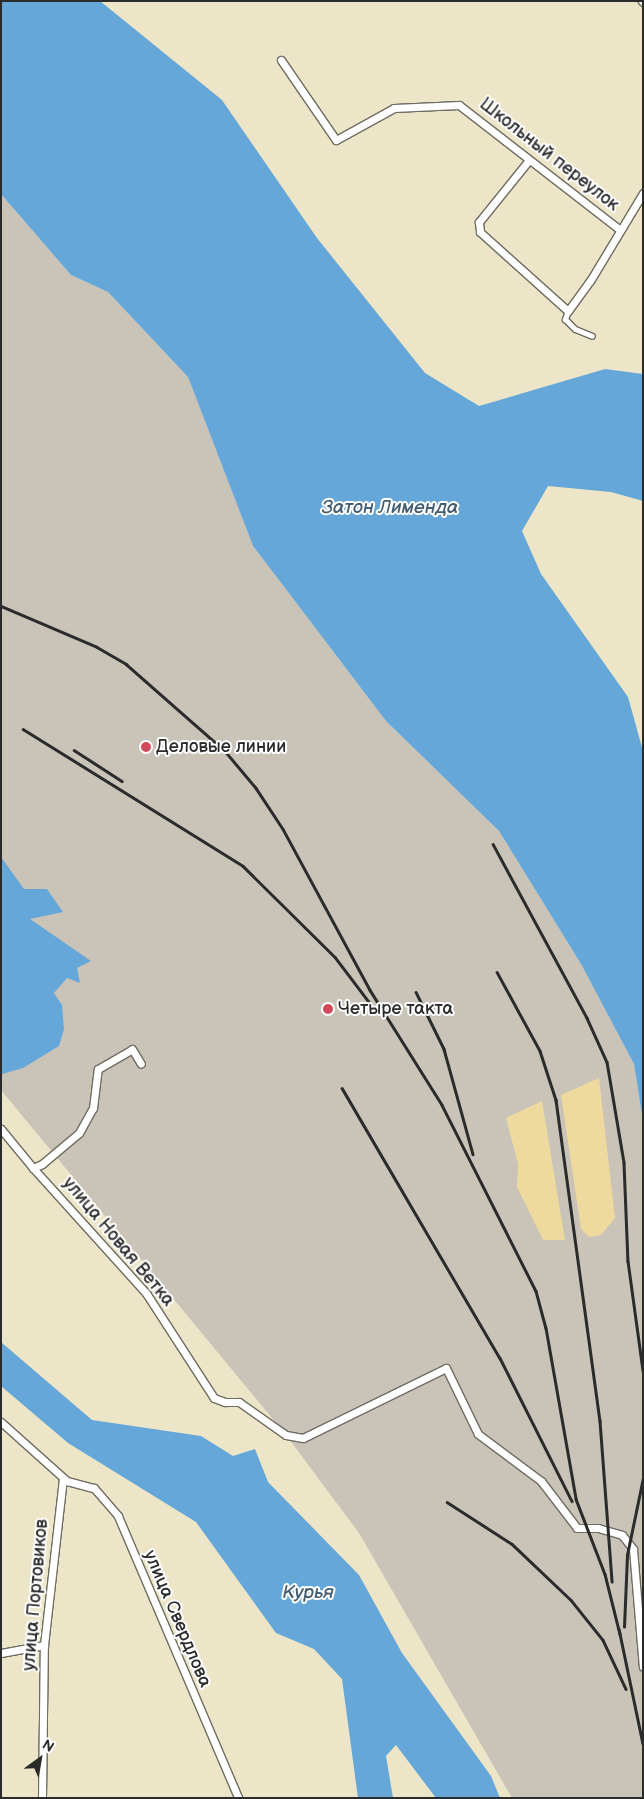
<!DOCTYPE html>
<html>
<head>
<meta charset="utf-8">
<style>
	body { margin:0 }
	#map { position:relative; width:644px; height:1799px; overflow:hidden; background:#ede5c7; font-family:"Balsamiq Sans",sans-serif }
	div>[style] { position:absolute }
	.industrial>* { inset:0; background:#c9c3b8 }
	.sand>* { inset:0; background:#eeda9e }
	.water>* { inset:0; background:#65a7d9 }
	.roads { filter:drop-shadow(1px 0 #6f6c62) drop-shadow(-1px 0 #6f6c62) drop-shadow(0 1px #6f6c62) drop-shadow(0 -1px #6f6c62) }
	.pedestrian>* { height:5px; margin:-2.5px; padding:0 2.5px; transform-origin:2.5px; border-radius:2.5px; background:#fff }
	.minor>* { height:7px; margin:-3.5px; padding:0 3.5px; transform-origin:3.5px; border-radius:3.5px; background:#fff }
	.rail>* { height:2.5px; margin:-1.25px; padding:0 1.25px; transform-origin:1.25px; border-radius:1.25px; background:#2b2b2b }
	.dots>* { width:14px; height:14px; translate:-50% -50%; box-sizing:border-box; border:2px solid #fff; border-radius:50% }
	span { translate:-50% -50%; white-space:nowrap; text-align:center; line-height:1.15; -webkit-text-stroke:4px #fff; paint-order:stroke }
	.street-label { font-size:18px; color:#2b2b2b }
	.poi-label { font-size:18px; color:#2b2b2b }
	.left { translate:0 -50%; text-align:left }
	.water-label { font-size:19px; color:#425d71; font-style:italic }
	.frame { position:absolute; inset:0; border:2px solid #2b2b2b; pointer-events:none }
	.north { position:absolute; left:15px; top:1734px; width:50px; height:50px; -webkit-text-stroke:4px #fff; paint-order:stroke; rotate:32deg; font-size:14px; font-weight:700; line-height:20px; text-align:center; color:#2b2b2b }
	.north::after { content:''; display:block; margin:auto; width:18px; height:22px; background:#2b2b2b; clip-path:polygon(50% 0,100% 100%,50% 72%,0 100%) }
</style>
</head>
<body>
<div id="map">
	<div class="industrial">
		<i style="clip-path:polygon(1px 194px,71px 275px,108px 292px,188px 377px,253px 546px,386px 721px,499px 831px,581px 964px,634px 1064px,643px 1121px,643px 1798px,512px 1798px,359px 1533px,286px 1435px,1px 1090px)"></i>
	</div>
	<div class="sand">
		<i style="clip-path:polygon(599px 1078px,615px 1218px,601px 1235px,589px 1237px,581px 1229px,561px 1095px)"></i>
		<i style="clip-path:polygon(542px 1101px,565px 1240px,543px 1240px,517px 1187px,518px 1164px,506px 1118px)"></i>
	</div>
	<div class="water">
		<i style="clip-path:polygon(1px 1px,100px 1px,222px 100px,317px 238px,425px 373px,479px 406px,605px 369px,643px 374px,643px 501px,611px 492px,548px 486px,522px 531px,541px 574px,628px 697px,643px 751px,643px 1121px,634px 1064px,581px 964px,499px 831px,386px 721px,253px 546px,188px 377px,108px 292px,71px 275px,1px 194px)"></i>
		<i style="clip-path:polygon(1px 857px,24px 889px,47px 889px,63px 912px,30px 919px,91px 961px,77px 968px,80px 983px,67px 978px,54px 993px,62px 1005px,64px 1029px,59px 1046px,23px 1068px,2px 1074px)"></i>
		<i style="clip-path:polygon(1px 1342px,92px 1420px,201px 1436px,233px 1456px,255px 1449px,268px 1482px,359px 1575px,402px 1653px,491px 1776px,500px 1798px,436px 1798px,396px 1745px,386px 1756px,393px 1798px,358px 1798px,342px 1679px,314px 1649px,276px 1633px,196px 1522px,68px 1443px,1px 1386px)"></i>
	</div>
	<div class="roads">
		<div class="pedestrian">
			<i style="left:568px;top:311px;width:9px;rotate:111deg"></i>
			<i style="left:565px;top:319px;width:14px;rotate:45deg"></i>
			<i style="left:575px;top:329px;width:18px;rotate:22deg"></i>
		</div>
		<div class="minor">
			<i style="left:642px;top:1px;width:1px;rotate:45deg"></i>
			<i style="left:281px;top:60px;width:97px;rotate:55.5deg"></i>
			<i style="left:336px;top:140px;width:66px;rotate:-28.9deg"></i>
			<i style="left:394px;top:108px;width:65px;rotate:-2.6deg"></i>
			<i style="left:459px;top:105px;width:204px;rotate:37.8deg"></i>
			<i style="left:529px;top:160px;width:80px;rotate:128.9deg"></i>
			<i style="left:479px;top:222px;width:10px;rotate:84deg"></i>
			<i style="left:480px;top:232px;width:118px;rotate:41.9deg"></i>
			<i style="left:568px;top:311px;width:37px;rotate:-54deg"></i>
			<i style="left:590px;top:281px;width:103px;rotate:-58.9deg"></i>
			<i style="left:1px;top:1129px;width:50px;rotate:50.6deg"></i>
			<i style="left:33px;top:1168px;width:10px;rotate:-24deg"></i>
			<i style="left:42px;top:1164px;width:48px;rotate:-40deg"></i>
			<i style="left:79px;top:1133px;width:29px;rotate:-61deg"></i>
			<i style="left:93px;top:1108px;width:39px;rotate:-83deg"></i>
			<i style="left:98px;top:1069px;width:39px;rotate:-30deg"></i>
			<i style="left:132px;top:1049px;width:17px;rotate:59deg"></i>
			<i style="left:33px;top:1168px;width:169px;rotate:47.9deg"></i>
			<i style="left:146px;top:1293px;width:125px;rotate:57.1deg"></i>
			<i style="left:214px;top:1398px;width:12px;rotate:20deg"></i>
			<i style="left:225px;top:1402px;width:14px"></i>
			<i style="left:239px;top:1402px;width:57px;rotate:35.1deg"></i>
			<i style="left:286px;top:1435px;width:17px;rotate:10deg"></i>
			<i style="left:303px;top:1438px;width:159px;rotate:-26.1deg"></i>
			<i style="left:446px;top:1368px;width:73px;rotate:64.1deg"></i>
			<i style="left:478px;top:1434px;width:79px;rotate:36.7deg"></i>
			<i style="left:541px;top:1481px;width:59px;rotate:52.5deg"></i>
			<i style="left:577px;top:1528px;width:21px"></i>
			<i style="left:598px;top:1528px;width:25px;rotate:16deg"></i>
			<i style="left:622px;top:1535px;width:18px;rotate:52deg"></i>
			<i style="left:633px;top:1549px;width:118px;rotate:85.2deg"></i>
			<i style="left:1px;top:1422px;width:89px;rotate:41.8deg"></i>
			<i style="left:67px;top:1481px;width:28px;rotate:15deg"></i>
			<i style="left:94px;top:1488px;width:37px;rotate:49deg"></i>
			<i style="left:118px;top:1516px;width:306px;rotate:66.9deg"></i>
			<i style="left:1px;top:1653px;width:44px;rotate:-10.5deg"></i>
			<i style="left:42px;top:1798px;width:153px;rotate:-89.3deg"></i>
			<i style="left:44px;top:1645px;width:168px;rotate:-83.5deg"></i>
		</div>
	</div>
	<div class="rail">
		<i style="left:1px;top:606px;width:104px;rotate:23.1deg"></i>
		<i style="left:97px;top:647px;width:34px;rotate:30deg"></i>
		<i style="left:126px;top:664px;width:132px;rotate:41.3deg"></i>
		<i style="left:225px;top:751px;width:48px;rotate:50deg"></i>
		<i style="left:256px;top:788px;width:49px;rotate:56.6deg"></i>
		<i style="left:283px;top:829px;width:183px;rotate:61.6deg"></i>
		<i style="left:370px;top:990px;width:136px;rotate:57.9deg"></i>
		<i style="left:442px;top:1105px;width:208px;rotate:63.2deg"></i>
		<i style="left:536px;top:1291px;width:38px;rotate:75deg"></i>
		<i style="left:546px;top:1328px;width:174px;rotate:80deg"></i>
		<i style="left:576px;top:1499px;width:80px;rotate:68.9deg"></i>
		<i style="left:605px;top:1574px;width:62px;rotate:76deg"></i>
		<i style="left:23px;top:729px;width:259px;rotate:31.9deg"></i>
		<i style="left:243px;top:866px;width:129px;rotate:44.7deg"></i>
		<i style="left:335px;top:957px;width:61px;rotate:52.9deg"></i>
		<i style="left:74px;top:750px;width:57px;rotate:32.9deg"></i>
		<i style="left:493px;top:844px;width:198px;rotate:61.6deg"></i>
		<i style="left:587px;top:1018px;width:48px;rotate:65.6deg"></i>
		<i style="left:607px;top:1062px;width:102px;rotate:80.4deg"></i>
		<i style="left:624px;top:1163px;width:98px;rotate:87.7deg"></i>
		<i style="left:628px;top:1261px;width:111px;rotate:82.2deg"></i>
		<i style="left:497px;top:972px;width:90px;rotate:61.4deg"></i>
		<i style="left:540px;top:1051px;width:52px;rotate:71.9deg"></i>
		<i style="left:556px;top:1100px;width:324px;rotate:82.2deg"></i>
		<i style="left:600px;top:1421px;width:161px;rotate:85.7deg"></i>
		<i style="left:416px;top:992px;width:64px;rotate:63.8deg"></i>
		<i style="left:444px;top:1049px;width:109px;rotate:74.6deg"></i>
		<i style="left:342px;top:1088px;width:313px;rotate:59.7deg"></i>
		<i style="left:500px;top:1358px;width:160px;rotate:63.3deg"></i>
		<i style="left:447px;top:1502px;width:77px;rotate:32.9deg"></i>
		<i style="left:512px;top:1544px;width:81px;rotate:43.5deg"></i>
		<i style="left:571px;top:1600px;width:51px;rotate:51.3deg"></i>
		<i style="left:603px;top:1640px;width:54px;rotate:64.9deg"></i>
		<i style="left:624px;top:1627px;width:72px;rotate:-87.6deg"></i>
		<i style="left:627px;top:1555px;width:79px;rotate:-78.3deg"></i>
		<i style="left:619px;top:1629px;width:117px;rotate:78.2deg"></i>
	</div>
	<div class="dots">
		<i style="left:146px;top:747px;background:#d1495b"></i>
		<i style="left:328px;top:1009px;background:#d1495b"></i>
	</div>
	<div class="street-label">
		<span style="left:549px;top:155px;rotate:38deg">Школьный переулок</span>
		<span style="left:118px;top:1242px;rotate:50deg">улица Новая Ветка</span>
		<span style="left:36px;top:1595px;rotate:-85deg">улица Портовиков</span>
		<span style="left:177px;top:1619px;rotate:67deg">улица Свердлова</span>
	</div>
	<div class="poi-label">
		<span class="left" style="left:156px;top:747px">Деловые линии</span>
		<span class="left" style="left:338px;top:1009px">Четыре такта</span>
	</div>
	<div class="water-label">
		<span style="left:390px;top:508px">Затон Лименда</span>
		<span style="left:308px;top:1593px">Курья</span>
	</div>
	<div class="frame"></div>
	<div class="north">N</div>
</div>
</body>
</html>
